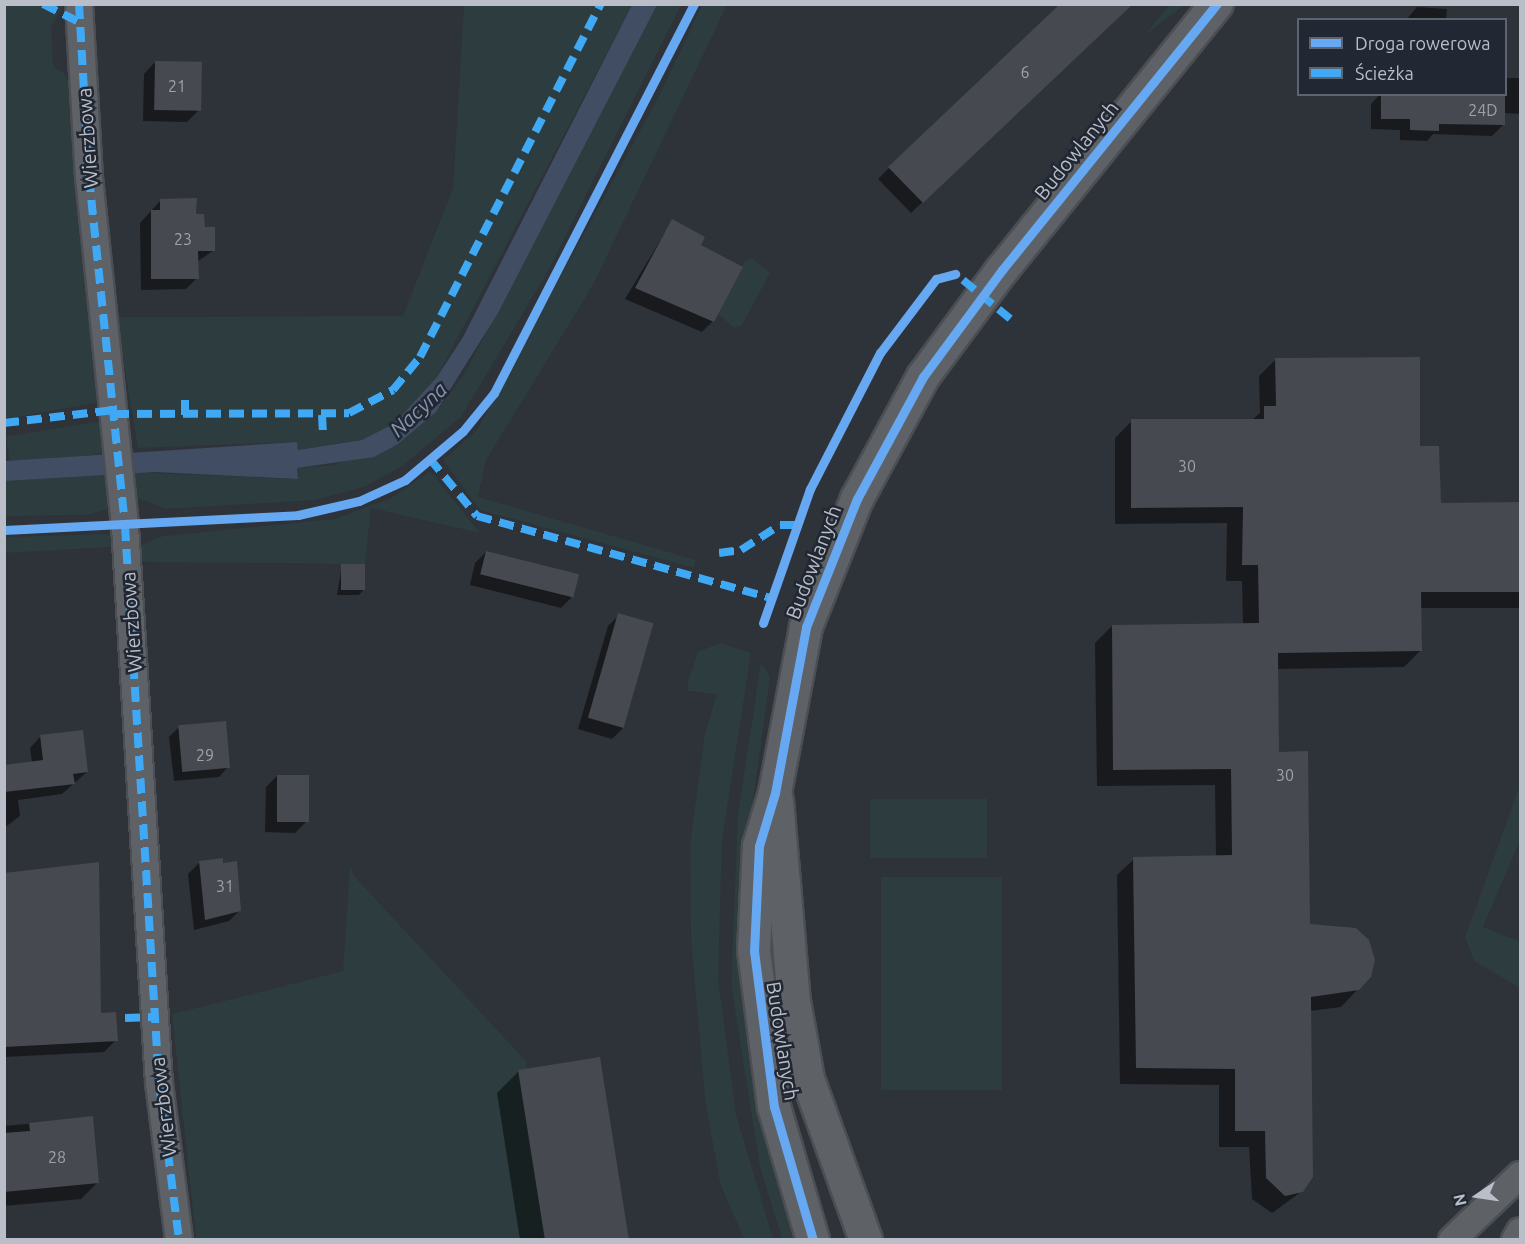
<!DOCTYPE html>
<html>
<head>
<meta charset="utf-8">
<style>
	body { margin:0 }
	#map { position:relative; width:1525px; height:1244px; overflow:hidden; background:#2e3239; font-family:Ubuntu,sans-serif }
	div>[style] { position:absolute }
	.green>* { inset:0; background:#2c3c3f; transform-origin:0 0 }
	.water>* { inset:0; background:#414d62 }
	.shadow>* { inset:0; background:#0007 }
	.building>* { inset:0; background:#46494f; transform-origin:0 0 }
	.roads { filter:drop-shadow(2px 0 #4c4e54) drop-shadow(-2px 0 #4c4e54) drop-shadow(0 2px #4c4e54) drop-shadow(0 -2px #4c4e54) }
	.minor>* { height:26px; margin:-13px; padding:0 13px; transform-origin:13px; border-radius:13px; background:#5e6166 }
	.tertiary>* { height:32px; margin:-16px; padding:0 16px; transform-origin:16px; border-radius:16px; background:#5e6166 }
	.quiet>* { height:8px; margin-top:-4px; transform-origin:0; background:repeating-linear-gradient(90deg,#3fa9f5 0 15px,transparent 0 23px) }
	.cycleway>* { height:9px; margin:-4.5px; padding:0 4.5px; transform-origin:4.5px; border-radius:4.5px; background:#66a8f1 }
	span { translate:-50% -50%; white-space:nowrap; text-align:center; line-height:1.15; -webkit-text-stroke:5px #222833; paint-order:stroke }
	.number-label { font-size:16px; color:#9ca1aa }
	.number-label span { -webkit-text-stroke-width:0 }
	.street-label { font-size:20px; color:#b9bec8 }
	.water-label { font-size:21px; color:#8594ac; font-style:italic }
	.frame { position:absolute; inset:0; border:6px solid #b9bec8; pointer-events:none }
	.legend { position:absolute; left:1297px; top:18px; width:210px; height:78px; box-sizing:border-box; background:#222833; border:2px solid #5e646f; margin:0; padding:8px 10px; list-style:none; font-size:18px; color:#b9bec8 }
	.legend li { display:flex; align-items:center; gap:12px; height:30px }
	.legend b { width:30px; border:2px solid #5e646f }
	.north { position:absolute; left:1447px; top:1166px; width:60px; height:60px; -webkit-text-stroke:4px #222833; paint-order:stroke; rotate:257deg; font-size:16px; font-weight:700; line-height:24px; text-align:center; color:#b9bec8 }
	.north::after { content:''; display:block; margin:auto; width:21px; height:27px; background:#b9bec8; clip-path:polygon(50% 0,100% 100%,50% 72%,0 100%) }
</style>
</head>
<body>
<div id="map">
	<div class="green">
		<i style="clip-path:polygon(5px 5px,64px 5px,51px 26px,53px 66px,65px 74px,72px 93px,100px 402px,5px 419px)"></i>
		<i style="clip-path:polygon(464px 5px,632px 5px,437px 377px,395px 423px,362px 440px,297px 450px,296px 442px,138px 448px,116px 317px,403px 316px,453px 188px)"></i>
		<i style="clip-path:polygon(657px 5px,681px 5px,548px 271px,461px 417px,402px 466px,364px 487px,315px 500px,166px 509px,132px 496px,133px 472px,298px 479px,297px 468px,333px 465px,398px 444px,436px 412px,465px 373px)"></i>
		<i style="clip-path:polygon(702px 5px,727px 5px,593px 285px,486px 460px,478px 497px,696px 560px,694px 568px,480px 510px,443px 460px,477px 430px,659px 96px)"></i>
		<i style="clip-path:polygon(1170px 5px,1185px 5px,1146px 34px,1156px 21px)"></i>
		<i style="clip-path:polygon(752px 258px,770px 273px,742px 325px,734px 328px,717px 313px,745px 261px)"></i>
		<i style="left:102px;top:421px;width:32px;height:97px;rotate:81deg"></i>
		<i style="clip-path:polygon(430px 471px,480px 533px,371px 508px,365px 564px,138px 562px,141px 545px,163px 536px,335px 519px,391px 498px)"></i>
		<i style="clip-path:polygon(108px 472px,112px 508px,86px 515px,5px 516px,4px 481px)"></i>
		<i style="clip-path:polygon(106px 534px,114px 538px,116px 559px,111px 547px,5px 553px,5px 537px)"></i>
		<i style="clip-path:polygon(720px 643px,751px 653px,722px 840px,718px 979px,736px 1114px,773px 1239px,744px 1239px,720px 1183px,705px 1099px,691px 939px,690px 845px,705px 733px,717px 694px,688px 691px,688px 681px,698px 652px)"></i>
		<i style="clip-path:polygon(761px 662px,770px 677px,747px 845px,746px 1011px,768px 1142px,796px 1239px,782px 1239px,760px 1167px,731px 984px,738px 814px)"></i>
		<i style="clip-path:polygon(1520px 785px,1520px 840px,1483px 927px,1520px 942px,1520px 988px,1474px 961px,1465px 937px)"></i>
		<i style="left:870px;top:799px;width:117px;height:59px"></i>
		<i style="clip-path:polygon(350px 865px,354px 876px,526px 1061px,526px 1069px,518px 1070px,545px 1239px,196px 1239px,172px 1014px,343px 971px)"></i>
		<i style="left:881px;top:877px;width:121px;height:213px"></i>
	</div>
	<div class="water">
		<i style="clip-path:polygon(632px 5px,657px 5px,498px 313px,436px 412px,398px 444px,374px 457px,297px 468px,298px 479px,155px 472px,5px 481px,5px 461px,297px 442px,298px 450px,362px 440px,395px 423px,437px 377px,463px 337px)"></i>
	</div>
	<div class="shadow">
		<i style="clip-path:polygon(1131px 4px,911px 213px,878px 179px,889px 168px)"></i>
		<i style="clip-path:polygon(1417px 7px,1447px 9px,1446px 20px,1406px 20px)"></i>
		<i style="clip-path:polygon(155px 62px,198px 111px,187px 122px,143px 121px,144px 74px)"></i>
		<i style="clip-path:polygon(1506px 78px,1520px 78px,1520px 114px,1503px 113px,1503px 125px,1492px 136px,1433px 134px,1427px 141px,1400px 140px,1400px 130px,1371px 129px,1371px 104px,1380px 94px,1506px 94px)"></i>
		<i style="clip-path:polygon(161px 200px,195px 215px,214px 250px,197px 262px,197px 278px,186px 289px,141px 290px,140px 223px)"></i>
		<i style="clip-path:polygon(672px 221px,699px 245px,713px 321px,702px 332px,625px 299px)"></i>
		<i style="clip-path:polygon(1276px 359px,1419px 448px,1439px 504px,1520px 503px,1520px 608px,1420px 608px,1420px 651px,1404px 667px,1276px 669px,1277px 753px,1309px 926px,1358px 989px,1341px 1007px,1310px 1011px,1312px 1172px,1305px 1189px,1272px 1213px,1252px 1199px,1249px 1147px,1219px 1147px,1219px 1085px,1120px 1084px,1117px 875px,1134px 859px,1216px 857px,1215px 785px,1097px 786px,1095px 643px,1112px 626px,1243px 625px,1242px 581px,1226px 581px,1227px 523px,1115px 524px,1115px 438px,1132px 421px,1252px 420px,1260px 413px,1259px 376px)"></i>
		<i style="clip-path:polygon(486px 552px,572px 597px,561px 608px,470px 585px,475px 563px)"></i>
		<i style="clip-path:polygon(342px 565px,364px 589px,359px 595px,337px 595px)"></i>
		<i style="clip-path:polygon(619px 615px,623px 728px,612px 739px,578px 729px,608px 626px)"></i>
		<i style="clip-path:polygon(179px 727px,228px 767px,219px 777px,174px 781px,169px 737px)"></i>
		<i style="clip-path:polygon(41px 736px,87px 772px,62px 794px,18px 800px,20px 816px,4px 828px,4px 766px,32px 763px,30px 748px)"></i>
		<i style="clip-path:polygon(277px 776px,306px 822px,295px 833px,265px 832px,266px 787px)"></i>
		<i style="clip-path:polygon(199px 863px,236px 863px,240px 910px,229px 921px,194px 930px,188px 874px)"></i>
		<i style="clip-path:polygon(4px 874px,116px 1040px,104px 1052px,4px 1057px)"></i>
		<i style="clip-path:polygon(598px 1059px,627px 1240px,520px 1240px,497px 1093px,519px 1071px)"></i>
		<i style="clip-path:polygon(92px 1118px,98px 1182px,81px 1199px,4px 1206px,4px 1126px)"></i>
	</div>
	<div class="building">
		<i style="clip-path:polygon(1060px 4px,1133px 4px,923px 203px,888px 167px)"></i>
		<i style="left:155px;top:61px;width:47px;height:49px;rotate:1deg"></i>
		<i style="clip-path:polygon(1381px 94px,1505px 94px,1505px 125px,1439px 124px,1439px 131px,1410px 130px,1410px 119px,1381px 119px)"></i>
		<i style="clip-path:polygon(197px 198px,196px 214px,204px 214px,205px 227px,215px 227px,215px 251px,198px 251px,199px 279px,151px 279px,151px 210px,160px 210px,160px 199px)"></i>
		<i style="clip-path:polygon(672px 219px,705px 237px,701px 245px,743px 267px,714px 322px,635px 288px)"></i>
		<i style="clip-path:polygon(1420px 357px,1420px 446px,1439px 446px,1441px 503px,1521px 502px,1521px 592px,1421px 592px,1422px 651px,1278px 653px,1279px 752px,1308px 751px,1310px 924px,1356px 928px,1369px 940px,1375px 960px,1371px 977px,1359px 990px,1311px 997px,1313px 1177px,1303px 1192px,1285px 1196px,1266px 1178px,1265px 1131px,1235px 1131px,1235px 1069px,1136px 1068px,1133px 857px,1232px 855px,1231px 769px,1113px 770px,1112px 625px,1259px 623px,1258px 565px,1242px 565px,1243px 507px,1131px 508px,1131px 419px,1264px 419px,1264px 406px,1276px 406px,1275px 358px)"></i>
		<i style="left:486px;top:551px;width:96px;height:24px;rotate:14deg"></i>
		<i style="left:341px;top:564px;width:24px;height:26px"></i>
		<i style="left:618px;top:613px;width:37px;height:109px;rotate:16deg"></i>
		<i style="left:226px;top:721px;width:47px;height:48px;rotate:85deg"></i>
		<i style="clip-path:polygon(83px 730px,88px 772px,73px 774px,75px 784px,4px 792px,4px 765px,43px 760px,40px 735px)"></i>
		<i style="left:277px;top:775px;width:32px;height:47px"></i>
		<i style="clip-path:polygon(223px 858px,223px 863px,237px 861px,241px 911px,205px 920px,199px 861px)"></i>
		<i style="clip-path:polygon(99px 862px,101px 1013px,116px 1012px,118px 1041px,4px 1047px,4px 873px)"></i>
		<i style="left:600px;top:1057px;width:184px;height:83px;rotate:81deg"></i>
		<i style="clip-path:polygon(93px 1116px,99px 1183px,4px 1192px,4px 1133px,30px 1131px,29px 1123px)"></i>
	</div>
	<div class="roads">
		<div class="minor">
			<i style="left:79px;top:4px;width:173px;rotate:86.7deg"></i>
			<i style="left:89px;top:177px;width:351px;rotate:84.1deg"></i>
			<i style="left:125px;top:526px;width:558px;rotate:86.51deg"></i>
			<i style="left:159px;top:1083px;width:158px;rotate:82.7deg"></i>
			<i style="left:1452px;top:1240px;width:94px;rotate:-43.7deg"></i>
			<i style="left:1515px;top:1240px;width:10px;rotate:-61deg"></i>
		</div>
		<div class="tertiary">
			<i style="left:777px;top:800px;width:202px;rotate:85.2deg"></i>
			<i style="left:794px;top:1001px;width:79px;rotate:79.8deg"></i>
			<i style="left:808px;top:1079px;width:171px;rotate:70.2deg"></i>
			<i style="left:813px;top:1240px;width:139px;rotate:-106.3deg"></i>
			<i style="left:774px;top:1107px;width:157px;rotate:-97.3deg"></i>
			<i style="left:754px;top:951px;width:105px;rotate:-87.3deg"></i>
			<i style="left:759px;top:846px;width:55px;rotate:-73.2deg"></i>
			<i style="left:775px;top:793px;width:169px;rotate:-79.4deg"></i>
			<i style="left:806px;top:627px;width:138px;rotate:-68.3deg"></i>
			<i style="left:857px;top:499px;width:139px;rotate:-61.6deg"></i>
			<i style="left:923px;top:377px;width:133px;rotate:-53.6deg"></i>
			<i style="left:1002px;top:270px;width:342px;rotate:-51.1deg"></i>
		</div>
	</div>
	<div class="quiet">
		<i style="left:43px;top:4px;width:40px;rotate:26.6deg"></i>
		<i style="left:79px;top:4px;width:173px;rotate:86.7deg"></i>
		<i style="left:89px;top:177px;width:351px;rotate:84.1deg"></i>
		<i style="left:125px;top:526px;width:558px;rotate:86.51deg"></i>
		<i style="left:159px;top:1083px;width:158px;rotate:82.7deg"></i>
		<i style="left:963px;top:280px;width:65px;rotate:39.4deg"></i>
		<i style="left:114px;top:414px;width:235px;rotate:-0.2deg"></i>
		<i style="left:349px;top:413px;width:50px;rotate:-27.6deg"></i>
		<i style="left:393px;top:390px;width:43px;rotate:-50.7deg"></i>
		<i style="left:420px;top:357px;width:397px;rotate:-62.9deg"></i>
		<i style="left:185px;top:415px;width:22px;rotate:-90deg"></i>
		<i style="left:322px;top:415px;width:18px;rotate:87deg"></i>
		<i style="left:4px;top:423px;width:111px;rotate:-6.7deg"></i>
		<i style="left:430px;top:459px;width:74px;rotate:50.5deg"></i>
		<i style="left:477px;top:516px;width:304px;rotate:15.6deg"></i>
		<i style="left:719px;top:553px;width:22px;rotate:-8deg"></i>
		<i style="left:741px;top:550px;width:46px;rotate:-32.7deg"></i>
		<i style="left:780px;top:525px;width:16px"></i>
		<i style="left:125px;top:1018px;width:29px;rotate:-2deg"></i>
	</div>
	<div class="cycleway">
		<i style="left:4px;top:530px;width:294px;rotate:-2.9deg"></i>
		<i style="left:298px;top:515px;width:63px;rotate:-12.9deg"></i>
		<i style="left:359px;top:501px;width:51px;rotate:-24.5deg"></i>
		<i style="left:405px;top:480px;width:76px;rotate:-40.2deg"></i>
		<i style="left:463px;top:431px;width:49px;rotate:-50.8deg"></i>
		<i style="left:494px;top:393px;width:437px;rotate:-62.8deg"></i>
		<i style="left:763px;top:623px;width:142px;rotate:-70.7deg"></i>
		<i style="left:810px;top:489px;width:153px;rotate:-62.8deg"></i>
		<i style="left:880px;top:353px;width:93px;rotate:-52.9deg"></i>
		<i style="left:936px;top:279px;width:20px;rotate:-15deg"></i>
		<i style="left:813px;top:1240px;width:139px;rotate:-106.3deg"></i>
		<i style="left:774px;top:1107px;width:157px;rotate:-97.3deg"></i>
		<i style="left:754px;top:951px;width:105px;rotate:-87.3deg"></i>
		<i style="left:759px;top:846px;width:55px;rotate:-73.2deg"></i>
		<i style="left:775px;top:793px;width:169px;rotate:-79.4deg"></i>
		<i style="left:806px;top:627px;width:138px;rotate:-68.3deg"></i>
		<i style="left:857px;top:499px;width:139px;rotate:-61.6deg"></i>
		<i style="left:923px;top:377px;width:133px;rotate:-53.6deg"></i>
		<i style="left:1002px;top:270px;width:342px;rotate:-51.1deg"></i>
	</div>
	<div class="number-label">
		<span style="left:1025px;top:72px">6</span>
		<span style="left:177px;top:86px">21</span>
		<span style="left:1483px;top:110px">24D</span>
		<span style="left:183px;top:239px">23</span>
		<span style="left:1187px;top:466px">30</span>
		<span style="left:205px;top:755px">29</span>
		<span style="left:1285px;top:775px">30</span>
		<span style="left:225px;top:886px">31</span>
		<span style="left:57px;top:1157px">28</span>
	</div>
	<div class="street-label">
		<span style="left:87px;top:138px;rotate:-94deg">Wierzbowa</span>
		<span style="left:1076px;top:150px;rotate:-51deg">Budowlanych</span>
		<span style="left:813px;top:562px;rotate:-69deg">Budowlanych</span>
		<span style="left:131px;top:622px;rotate:-94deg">Wierzbowa</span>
		<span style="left:783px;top:1041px;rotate:81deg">Budowlanych</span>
		<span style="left:163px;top:1107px;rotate:-97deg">Wierzbowa</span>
	</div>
	<div class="water-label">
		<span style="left:418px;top:409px;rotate:-43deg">Nacyna</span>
	</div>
	<div class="frame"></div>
	<ul class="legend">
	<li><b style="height:8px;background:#66a8f1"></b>Droga rowerowa</li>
	<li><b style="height:8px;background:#3fa9f5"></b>Ścieżka</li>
	</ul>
	<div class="north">N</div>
</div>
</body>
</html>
